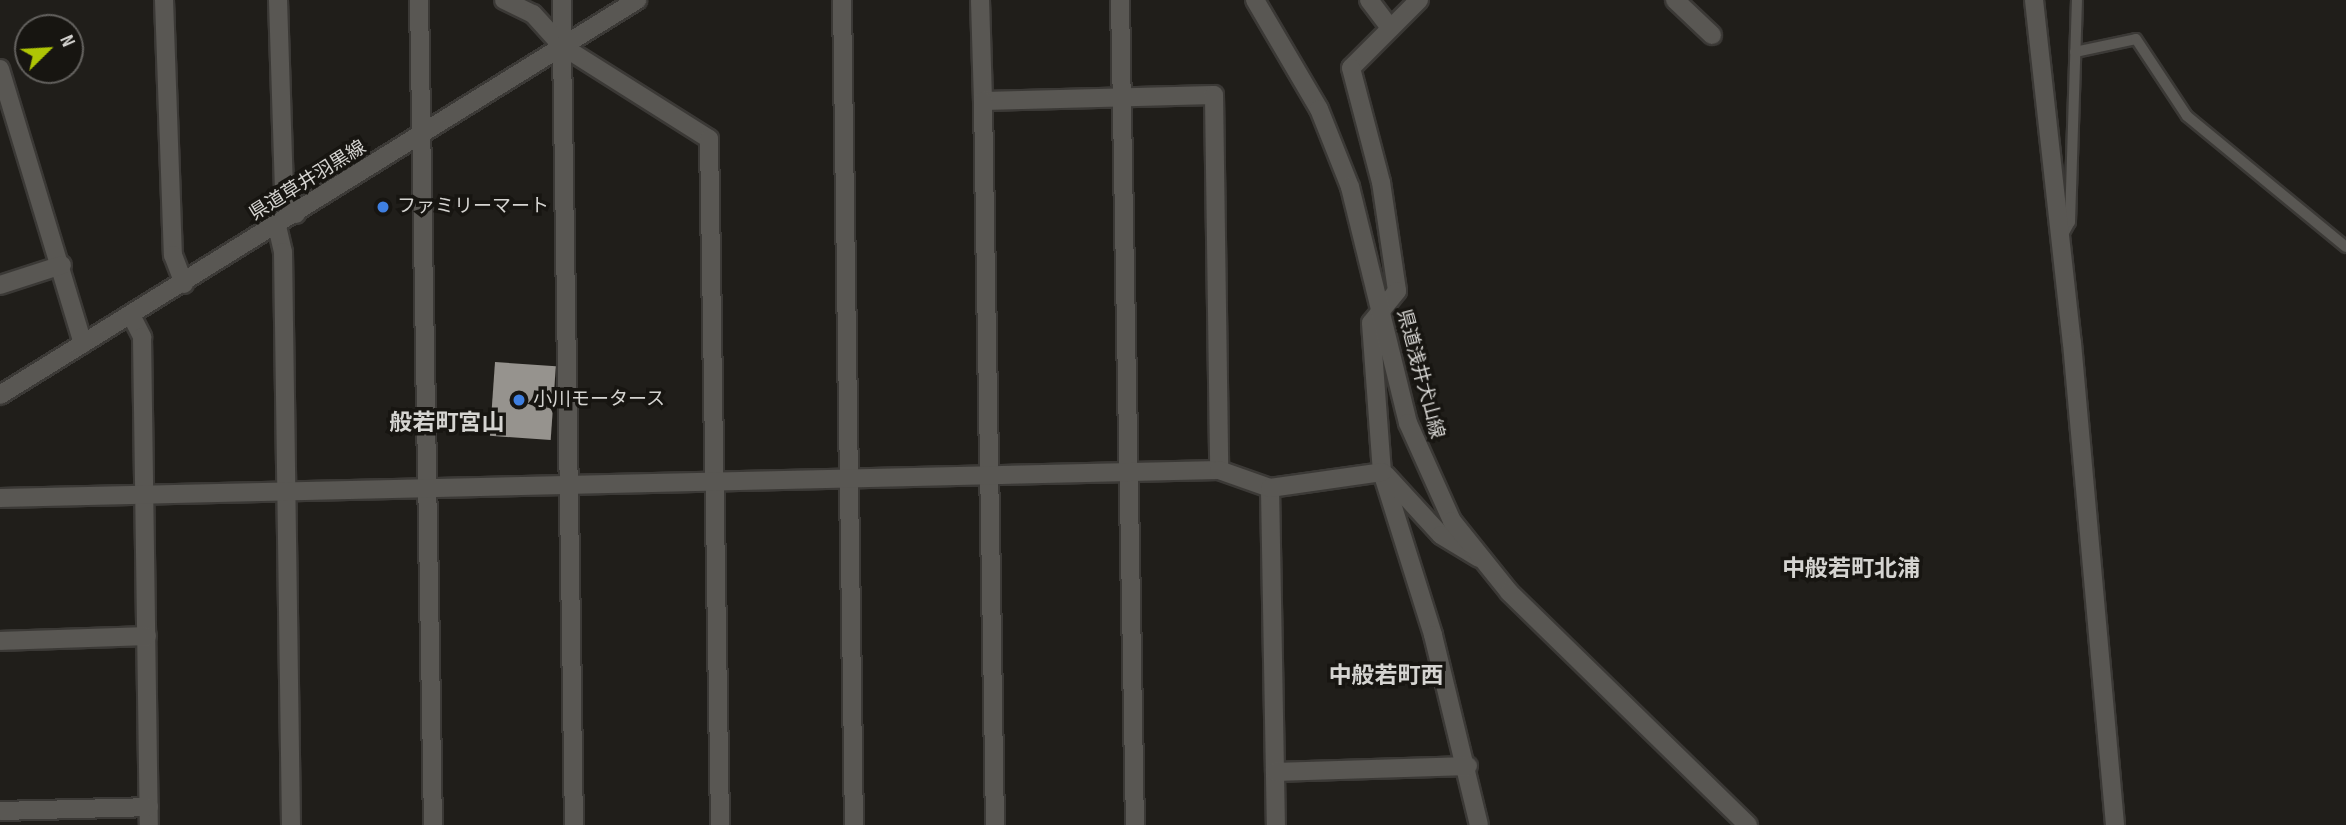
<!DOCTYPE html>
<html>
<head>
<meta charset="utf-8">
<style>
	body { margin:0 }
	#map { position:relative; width:2346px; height:825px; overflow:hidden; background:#201e1a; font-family:"Sofia Sans Condensed","Noto Sans JP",sans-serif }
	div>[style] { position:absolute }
	.building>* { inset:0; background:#96938e; transform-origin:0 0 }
	.roads { filter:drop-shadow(2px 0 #3b3936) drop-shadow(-2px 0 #3b3936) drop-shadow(0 2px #3b3936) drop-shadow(0 -2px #3b3936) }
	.lane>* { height:10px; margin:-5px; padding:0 5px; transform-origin:5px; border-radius:5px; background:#595753 }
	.street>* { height:18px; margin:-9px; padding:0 9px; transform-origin:9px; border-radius:9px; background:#595753 }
	.secondary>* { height:18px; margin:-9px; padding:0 9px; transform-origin:9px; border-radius:9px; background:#595753 }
	.dots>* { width:19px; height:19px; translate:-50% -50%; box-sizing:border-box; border:4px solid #171511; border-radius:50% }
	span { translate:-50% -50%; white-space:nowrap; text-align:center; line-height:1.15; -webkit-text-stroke:7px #171511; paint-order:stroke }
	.street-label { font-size:19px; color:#d5d4d1 }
	.poi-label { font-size:19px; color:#d5d4d1 }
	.left { translate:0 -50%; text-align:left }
	.quarter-label { font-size:23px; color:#d5d4d1; font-weight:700 }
	.north { position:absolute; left:14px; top:14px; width:70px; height:70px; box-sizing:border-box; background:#171511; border:2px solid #63615e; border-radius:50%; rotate:66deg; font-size:19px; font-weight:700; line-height:28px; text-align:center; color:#d5d4d1 }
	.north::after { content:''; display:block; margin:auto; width:24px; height:32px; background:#afc505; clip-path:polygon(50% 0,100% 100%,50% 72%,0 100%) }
</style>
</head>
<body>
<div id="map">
	<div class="building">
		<i style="left:495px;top:362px;width:61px;height:74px;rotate:4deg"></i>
	</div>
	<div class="roads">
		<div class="lane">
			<i style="left:2075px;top:52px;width:62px;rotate:-12deg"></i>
			<i style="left:2136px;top:39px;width:92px;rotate:56.5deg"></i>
			<i style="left:2187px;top:116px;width:206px;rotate:39.5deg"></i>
			<i style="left:2061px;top:238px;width:18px;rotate:-61deg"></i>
			<i style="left:2070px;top:222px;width:222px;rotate:-88.2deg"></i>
		</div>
		<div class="street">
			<i style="left:164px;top:0;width:255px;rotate:88deg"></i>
			<i style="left:173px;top:255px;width:31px;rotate:69deg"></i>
			<i style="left:278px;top:0;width:192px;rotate:88.2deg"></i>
			<i style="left:284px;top:192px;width:25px;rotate:61deg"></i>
			<i style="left:419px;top:0;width:825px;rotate:89.03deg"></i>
			<i style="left:562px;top:0;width:46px;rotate:90deg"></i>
			<i style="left:562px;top:46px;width:174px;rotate:32.3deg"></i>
			<i style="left:709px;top:139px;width:686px;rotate:89.08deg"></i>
			<i style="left:842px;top:0;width:825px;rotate:89.17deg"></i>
			<i style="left:980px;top:0;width:101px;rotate:88.3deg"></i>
			<i style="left:983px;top:101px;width:231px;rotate:-1.5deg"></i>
			<i style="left:1214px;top:95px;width:375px;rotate:89.2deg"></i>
			<i style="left:1120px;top:0;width:825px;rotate:88.96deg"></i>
			<i style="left:1369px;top:0;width:35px;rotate:53deg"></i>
			<i style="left:1419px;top:0;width:96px;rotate:135deg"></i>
			<i style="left:1351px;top:68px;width:118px;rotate:75.3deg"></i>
			<i style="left:1381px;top:182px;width:110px;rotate:81.6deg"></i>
			<i style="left:1397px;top:291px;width:41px;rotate:129.1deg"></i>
			<i style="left:1371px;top:323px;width:149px;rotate:85.8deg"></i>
			<i style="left:1382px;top:472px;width:171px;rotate:72.6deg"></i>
			<i style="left:1433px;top:635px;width:195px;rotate:76.4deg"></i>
			<i style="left:1675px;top:0;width:51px;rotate:43.4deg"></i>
			<i style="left:2034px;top:0;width:345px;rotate:83.7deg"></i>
			<i style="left:2072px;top:343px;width:484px;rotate:84.9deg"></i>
			<i style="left:0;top:69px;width:287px;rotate:73.2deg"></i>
			<i style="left:983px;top:101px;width:724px;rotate:89.05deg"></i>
			<i style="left:277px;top:226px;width:27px;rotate:77deg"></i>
			<i style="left:283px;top:252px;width:573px;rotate:89.2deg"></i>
			<i style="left:0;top:285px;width:65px;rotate:-17.9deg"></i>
			<i style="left:131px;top:315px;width:25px;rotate:63deg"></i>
			<i style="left:142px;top:337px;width:488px;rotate:89.2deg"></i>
			<i style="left:1386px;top:475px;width:81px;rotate:47.5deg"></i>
			<i style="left:1441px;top:535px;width:44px;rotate:31.2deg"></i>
			<i style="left:1270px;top:488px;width:337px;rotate:89deg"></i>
			<i style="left:0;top:498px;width:1219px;rotate:-1.32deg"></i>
			<i style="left:1219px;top:470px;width:54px;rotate:19.4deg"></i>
			<i style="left:1270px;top:488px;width:113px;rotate:-8.1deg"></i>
			<i style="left:0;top:641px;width:147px;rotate:-1.9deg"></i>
			<i style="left:1275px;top:772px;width:193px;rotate:-1.8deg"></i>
			<i style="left:0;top:811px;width:149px;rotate:-1.5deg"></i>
		</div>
		<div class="secondary">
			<i style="left:504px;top:0;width:32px;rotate:26deg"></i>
			<i style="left:533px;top:14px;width:43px;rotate:47.8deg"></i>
			<i style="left:562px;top:46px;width:779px;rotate:89.12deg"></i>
			<i style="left:1255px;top:0;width:126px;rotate:59.6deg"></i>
			<i style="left:1319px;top:109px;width:84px;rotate:68.3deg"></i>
			<i style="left:1350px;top:187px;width:243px;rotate:76.2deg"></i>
			<i style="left:1408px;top:423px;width:107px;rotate:65.8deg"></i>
			<i style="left:1452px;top:521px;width:91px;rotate:51.2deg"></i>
			<i style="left:1509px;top:592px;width:334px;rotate:44.3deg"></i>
			<i style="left:0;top:395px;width:750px;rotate:-31.8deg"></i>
		</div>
	</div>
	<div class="dots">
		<i style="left:383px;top:207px;background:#3f7fe0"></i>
		<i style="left:519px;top:400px;background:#3f7fe0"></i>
	</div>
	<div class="street-label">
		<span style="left:308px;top:181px;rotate:-32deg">県道草井羽黒線</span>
		<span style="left:1420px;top:374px;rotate:75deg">県道浅井犬山線</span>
	</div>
	<div class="poi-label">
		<span class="left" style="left:397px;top:207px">ファミリーマート</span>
		<span class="left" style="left:533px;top:400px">小川モータース</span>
	</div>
	<div class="quarter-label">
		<span style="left:447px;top:423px">般若町宮山</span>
		<span style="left:1851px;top:569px">中般若町北浦</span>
		<span style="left:1386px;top:676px">中般若町西</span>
	</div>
	<div class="north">N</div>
</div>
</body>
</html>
